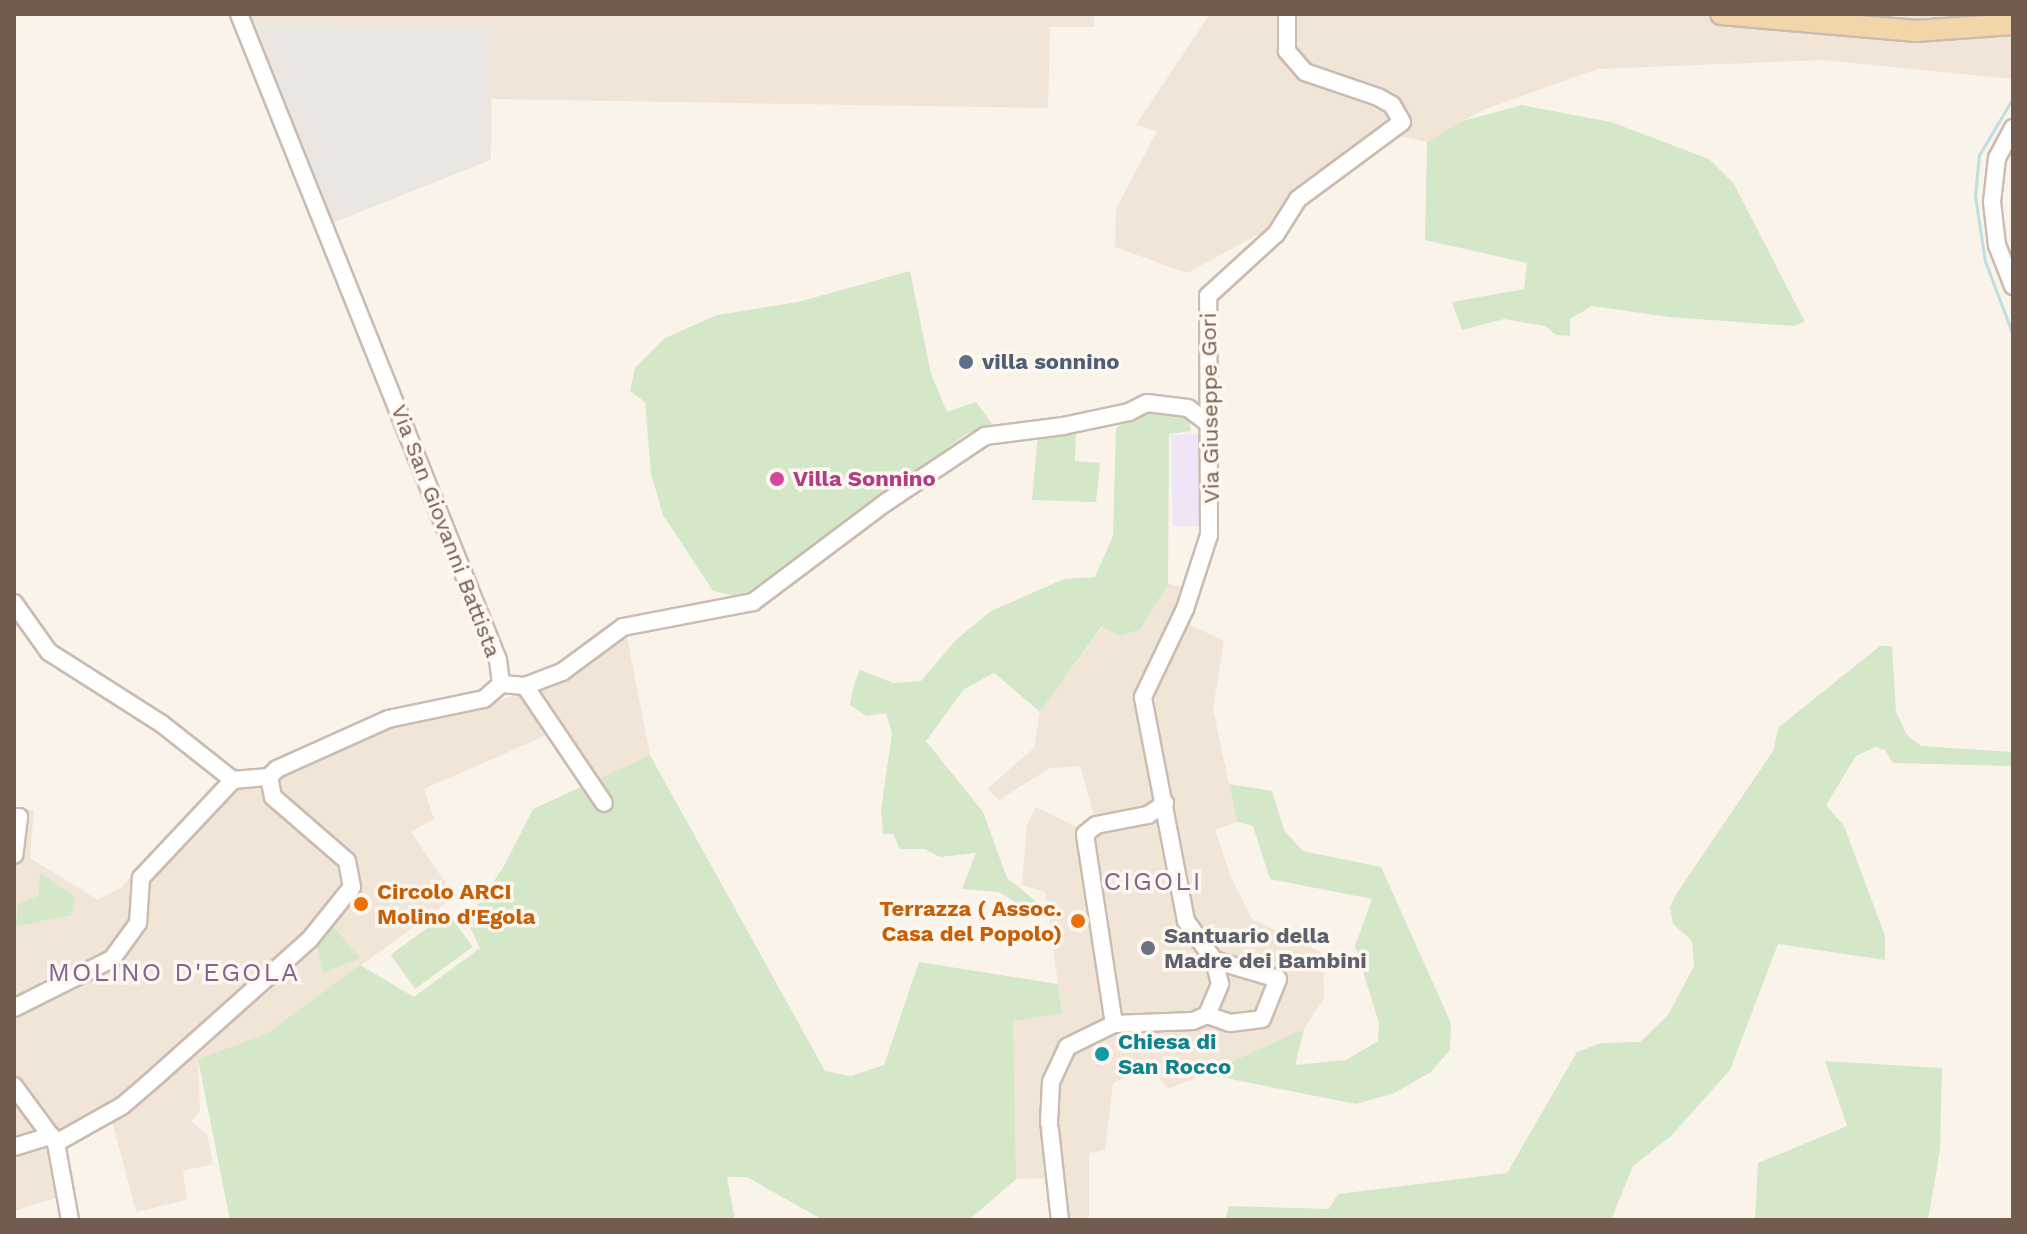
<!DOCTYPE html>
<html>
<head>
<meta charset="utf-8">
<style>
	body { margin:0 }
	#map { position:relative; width:2027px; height:1234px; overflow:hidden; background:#faf3e9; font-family:"Work Sans",sans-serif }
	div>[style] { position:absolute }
	.residential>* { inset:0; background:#f1e5d8 }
	.industrial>* { inset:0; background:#ece6e2 }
	.education>* { inset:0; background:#f0e5f7; transform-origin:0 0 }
	.green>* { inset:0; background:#d5e7c9; transform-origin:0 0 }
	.stream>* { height:3px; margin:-1.5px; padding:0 1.5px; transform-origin:1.5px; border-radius:1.5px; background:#bfdee2 }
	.roads { filter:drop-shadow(2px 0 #cbbbb0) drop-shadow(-2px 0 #cbbbb0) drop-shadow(0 2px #cbbbb0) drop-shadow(0 -2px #cbbbb0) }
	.minor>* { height:16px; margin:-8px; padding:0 8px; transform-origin:8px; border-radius:8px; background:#fff }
	.major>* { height:20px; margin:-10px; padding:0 10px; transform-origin:10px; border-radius:10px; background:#f2d5a9 }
	.dots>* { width:22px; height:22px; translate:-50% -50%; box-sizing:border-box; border:4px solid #fdf7ef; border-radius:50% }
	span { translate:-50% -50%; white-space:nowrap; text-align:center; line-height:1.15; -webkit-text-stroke:7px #fdf7ef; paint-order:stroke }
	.service-label { font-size:22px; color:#4e5e75; font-weight:700 }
	.left { translate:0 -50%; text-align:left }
	.street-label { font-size:22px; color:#725b4f }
	.hotel-label { font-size:22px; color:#b23c85; font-weight:700 }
	.food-label { font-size:22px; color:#c56008; font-weight:700 }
	.right { translate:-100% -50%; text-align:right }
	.worship-label { font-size:22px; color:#5b616d; font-weight:700 }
	.culture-label { font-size:22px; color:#0d838f; font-weight:700 }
	.quarter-label { font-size:26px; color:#80678e; letter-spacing:2px }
	.frame { position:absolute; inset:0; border:16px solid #725b4f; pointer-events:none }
</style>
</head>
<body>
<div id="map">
	<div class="residential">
		<i style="clip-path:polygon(248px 14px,1094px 14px,1094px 27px,1050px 27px,1048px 108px,491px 99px,491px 26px,251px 24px)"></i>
		<i style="clip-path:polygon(1210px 14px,2013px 14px,2013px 79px,1823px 60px,1597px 69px,1483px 110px,1427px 142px,1389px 134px,1301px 211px,1187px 273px,1115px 247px,1116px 209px,1157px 131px,1136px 125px)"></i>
		<i style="clip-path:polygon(1168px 584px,1196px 590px,1188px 624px,1224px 641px,1213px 709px,1237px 822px,1215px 830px,1230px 875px,1252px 919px,1323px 953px,1324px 998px,1304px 1029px,1243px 1059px,1168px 1089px,1150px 1067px,1113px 1083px,1105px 1150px,1089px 1153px,1089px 1220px,1054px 1220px,1045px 1178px,1016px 1179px,1013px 1165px,1013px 1021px,1062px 1012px,1045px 892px,1022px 885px,1027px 825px,1036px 807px,1079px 828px,1094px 816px,1080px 766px,1050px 768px,999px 800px,987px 789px,1034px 748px,1040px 712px,1103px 626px,1139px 629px)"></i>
		<i style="clip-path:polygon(627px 637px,650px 755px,583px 786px,549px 734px,424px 789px,434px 819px,411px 832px,455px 897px,266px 1034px,198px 1059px,200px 1112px,191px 1121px,207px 1134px,213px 1164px,183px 1171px,187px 1200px,136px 1212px,112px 1121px,65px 1150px,72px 1193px,14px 1211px,14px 811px,34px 810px,30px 858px,98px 900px,122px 887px,166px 837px,180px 845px,233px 789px,390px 725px,487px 705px,561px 678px)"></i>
	</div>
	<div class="industrial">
		<i style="clip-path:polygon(251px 24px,492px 26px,491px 160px,332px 223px)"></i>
	</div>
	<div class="education">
		<i style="left:1203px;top:434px;width:92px;height:32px;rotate:89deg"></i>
	</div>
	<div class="green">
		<i style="clip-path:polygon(1522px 105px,1611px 122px,1709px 159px,1734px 184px,1805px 322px,1794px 326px,1669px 317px,1592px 306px,1570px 319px,1570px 336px,1556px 335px,1545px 326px,1504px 319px,1462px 330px,1452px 302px,1524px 289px,1527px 263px,1425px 240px,1427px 142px,1463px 121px)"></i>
		<i style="clip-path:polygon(910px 271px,931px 374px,947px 412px,976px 402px,993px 425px,966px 434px,743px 598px,713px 591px,663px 515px,651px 474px,645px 402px,630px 391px,635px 368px,665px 338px,717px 315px,798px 302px)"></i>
		<i style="clip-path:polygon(1164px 411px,1188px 418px,1191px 431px,1169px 434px,1168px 584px,1140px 629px,1120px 636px,1102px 626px,1040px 712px,994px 673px,964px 689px,926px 741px,983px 812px,1007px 878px,1038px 903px,1030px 911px,999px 892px,962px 889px,976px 853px,940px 857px,925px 849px,900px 849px,893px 834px,883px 834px,881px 810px,892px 733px,886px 713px,866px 716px,850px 705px,854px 684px,860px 670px,893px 683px,921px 681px,956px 640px,991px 611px,1064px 579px,1095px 577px,1113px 536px,1116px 428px,1146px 412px)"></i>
		<i style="clip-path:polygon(1076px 433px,1075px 461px,1100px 463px,1096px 502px,1032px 500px,1038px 435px)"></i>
		<i style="clip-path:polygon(1880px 646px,1892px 646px,1896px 712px,1907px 735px,1921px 746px,2013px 752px,2013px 766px,1893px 763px,1885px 750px,1875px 747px,1856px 756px,1826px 805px,1844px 826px,1885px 936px,1885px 960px,1778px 944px,1730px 1070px,1671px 1136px,1633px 1166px,1611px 1220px,1225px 1220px,1229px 1206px,1329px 1209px,1338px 1194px,1507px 1173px,1577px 1052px,1601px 1043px,1640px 1042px,1668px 1015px,1694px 966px,1692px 941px,1673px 924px,1670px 907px,1677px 893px,1773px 751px,1779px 727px)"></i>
		<i style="clip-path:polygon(650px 755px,825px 1071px,851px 1076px,884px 1065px,919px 962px,1058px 984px,1062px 1013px,1013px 1021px,1016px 1179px,969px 1220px,823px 1220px,747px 1177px,727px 1177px,735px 1220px,230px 1220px,198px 1059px,266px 1034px,360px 965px,414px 997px,480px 948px,467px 921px,504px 866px,533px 809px)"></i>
		<i style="clip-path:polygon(1229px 784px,1272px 791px,1284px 830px,1303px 851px,1381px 867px,1451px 1023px,1450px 1050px,1431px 1072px,1394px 1093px,1356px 1104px,1205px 1074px,1304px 1029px,1295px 1065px,1346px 1060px,1378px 1041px,1379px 1023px,1355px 946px,1372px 899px,1270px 879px,1253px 826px,1237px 822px)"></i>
		<i style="clip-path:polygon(40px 873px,75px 897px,71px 915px,16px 926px,18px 904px,39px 896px)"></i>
		<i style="left:448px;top:913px;width:42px;height:71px;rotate:54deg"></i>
		<i style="clip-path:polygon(333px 926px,360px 958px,323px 973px,316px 941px)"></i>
		<i style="clip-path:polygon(1825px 1061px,1942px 1068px,1940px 1150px,1928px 1220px,1755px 1220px,1758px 1163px,1847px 1126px)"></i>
	</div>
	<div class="stream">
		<i style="left:2013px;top:98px;width:66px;rotate:120.8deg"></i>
		<i style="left:1979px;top:155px;width:41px;rotate:95.6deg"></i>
		<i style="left:1975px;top:196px;width:66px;rotate:81.3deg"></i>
		<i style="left:1985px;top:261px;width:79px;rotate:69.3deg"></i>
	</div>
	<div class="roads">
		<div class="minor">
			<i style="left:2013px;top:128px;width:34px;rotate:118deg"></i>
			<i style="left:1997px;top:158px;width:44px;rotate:96.5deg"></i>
			<i style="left:1992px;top:202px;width:43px;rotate:83.4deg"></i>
			<i style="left:1997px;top:245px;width:44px;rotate:68.7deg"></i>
			<i style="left:14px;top:603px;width:60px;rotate:54.5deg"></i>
			<i style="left:49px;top:652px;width:134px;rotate:32.5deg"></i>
			<i style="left:162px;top:724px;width:90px;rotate:38.3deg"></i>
			<i style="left:233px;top:780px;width:36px;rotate:-5deg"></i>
			<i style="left:501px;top:684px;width:24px;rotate:5deg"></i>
			<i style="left:525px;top:686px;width:40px;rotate:-21deg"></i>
			<i style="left:562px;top:672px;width:76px;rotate:-36.4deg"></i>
			<i style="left:623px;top:627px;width:132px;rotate:-10.9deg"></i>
			<i style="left:753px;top:602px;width:165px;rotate:-36.9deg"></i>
			<i style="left:885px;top:503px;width:120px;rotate:-33.8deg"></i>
			<i style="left:985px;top:436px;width:79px;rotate:-7.3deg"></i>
			<i style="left:1063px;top:426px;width:67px;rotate:-12deg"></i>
			<i style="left:1129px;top:412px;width:20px;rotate:-27deg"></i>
			<i style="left:1147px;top:403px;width:41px;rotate:7deg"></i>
			<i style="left:1188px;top:408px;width:25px;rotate:37deg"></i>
			<i style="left:525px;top:686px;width:141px;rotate:56deg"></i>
			<i style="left:14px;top:817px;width:5px"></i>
			<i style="left:19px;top:817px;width:38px;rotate:97deg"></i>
			<i style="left:14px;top:1008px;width:110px;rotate:-26.6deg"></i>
			<i style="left:112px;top:959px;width:44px;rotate:-54.2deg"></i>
			<i style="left:138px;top:923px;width:45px;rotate:-86.2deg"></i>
			<i style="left:141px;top:878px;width:134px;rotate:-46.8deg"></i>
			<i style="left:1207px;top:1015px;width:24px;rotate:19deg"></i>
			<i style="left:1230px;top:1023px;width:32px;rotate:-7deg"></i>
			<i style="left:1262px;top:1019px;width:43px;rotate:-68.2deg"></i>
			<i style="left:1278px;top:979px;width:67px;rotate:-163.5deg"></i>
			<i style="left:1114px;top:1024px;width:192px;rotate:-98.7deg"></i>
			<i style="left:1085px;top:834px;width:14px;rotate:-39deg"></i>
			<i style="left:1096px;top:825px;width:53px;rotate:-10.9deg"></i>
			<i style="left:1148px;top:815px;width:21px;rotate:-35deg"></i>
			<i style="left:14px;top:1086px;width:71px;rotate:53.6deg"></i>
			<i style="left:56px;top:1143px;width:78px;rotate:79.7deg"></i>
			<i style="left:1049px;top:1123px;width:41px;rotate:-87.2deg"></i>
			<i style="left:1051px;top:1082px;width:38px;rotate:-65deg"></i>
			<i style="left:1067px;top:1047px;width:52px;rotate:-26.1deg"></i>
			<i style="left:1114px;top:1024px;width:79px;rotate:-2.2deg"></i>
			<i style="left:1193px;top:1021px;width:15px;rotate:-23deg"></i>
			<i style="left:1207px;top:1015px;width:34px;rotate:-67deg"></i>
			<i style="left:1220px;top:984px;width:25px;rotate:-104deg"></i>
			<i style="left:1214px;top:960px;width:48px;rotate:-125.7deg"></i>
			<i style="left:1186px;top:921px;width:228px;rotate:-100.9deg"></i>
			<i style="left:1143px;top:697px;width:98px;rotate:-64.5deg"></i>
			<i style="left:1185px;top:609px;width:78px;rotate:-72deg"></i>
			<i style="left:1209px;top:535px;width:239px;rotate:-90.2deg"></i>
			<i style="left:1208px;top:296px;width:92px;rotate:-42.4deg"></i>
			<i style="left:1276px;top:234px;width:41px;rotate:-57.8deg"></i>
			<i style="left:1298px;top:199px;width:129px;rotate:-36.5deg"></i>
			<i style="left:1402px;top:122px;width:20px;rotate:-120deg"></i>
			<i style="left:1392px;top:105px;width:16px;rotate:-150deg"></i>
			<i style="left:1378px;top:97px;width:77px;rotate:-161.1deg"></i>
			<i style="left:1305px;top:72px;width:28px;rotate:-131deg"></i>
			<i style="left:1287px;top:51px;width:37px;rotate:-90deg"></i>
			<i style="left:1050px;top:1130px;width:91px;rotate:83.7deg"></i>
			<i style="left:56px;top:1143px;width:76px;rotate:-29.3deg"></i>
			<i style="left:122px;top:1106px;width:48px;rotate:-40.7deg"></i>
			<i style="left:158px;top:1075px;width:204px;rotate:-41.8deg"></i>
			<i style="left:310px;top:939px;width:67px;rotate:-51.1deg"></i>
			<i style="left:352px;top:887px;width:26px;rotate:-101deg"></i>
			<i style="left:347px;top:861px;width:98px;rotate:-139.1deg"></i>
			<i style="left:273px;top:797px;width:20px;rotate:-101deg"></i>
			<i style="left:269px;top:777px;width:11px;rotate:-45deg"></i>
			<i style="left:277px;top:769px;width:122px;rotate:-24.2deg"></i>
			<i style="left:388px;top:719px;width:98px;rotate:-11.8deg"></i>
			<i style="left:484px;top:699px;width:23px;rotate:-41deg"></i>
			<i style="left:501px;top:684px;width:24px;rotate:-97deg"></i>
			<i style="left:498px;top:660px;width:696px;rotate:-111.85deg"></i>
			<i style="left:14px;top:1147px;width:39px;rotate:-17deg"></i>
		</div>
		<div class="major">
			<i style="left:1721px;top:14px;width:196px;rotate:5deg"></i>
			<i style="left:1916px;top:31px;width:97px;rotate:-4.1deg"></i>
		</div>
	</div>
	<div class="dots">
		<i style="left:966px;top:362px;background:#5c6f8a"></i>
		<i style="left:777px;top:479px;background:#d1479c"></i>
		<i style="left:361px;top:904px;background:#e8710a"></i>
		<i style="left:1078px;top:921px;background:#e8710a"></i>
		<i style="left:1148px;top:948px;background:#6b7280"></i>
		<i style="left:1102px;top:1054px;background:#0f9aa8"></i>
	</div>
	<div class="service-label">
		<span class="left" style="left:982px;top:362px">villa sonnino</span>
	</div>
	<div class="street-label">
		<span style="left:1210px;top:408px;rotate:-91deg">Via Giuseppe Gori</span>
		<span style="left:446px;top:531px;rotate:69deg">Via San Giovanni Battista</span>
	</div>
	<div class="hotel-label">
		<span class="left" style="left:793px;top:479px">Villa Sonnino</span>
	</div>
	<div class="food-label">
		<span class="left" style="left:377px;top:904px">Circolo ARCI<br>Molino d'Egola</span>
		<span class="right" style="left:1062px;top:921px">Terrazza ( Assoc.<br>Casa del Popolo)</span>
	</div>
	<div class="worship-label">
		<span class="left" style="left:1164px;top:948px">Santuario della<br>Madre dei Bambini</span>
	</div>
	<div class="culture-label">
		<span class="left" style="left:1118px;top:1054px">Chiesa di<br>San Rocco</span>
	</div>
	<div class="quarter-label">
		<span style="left:1153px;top:882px">CIGOLI</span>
		<span style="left:174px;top:973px">MOLINO D'EGOLA</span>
	</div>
	<div class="frame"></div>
</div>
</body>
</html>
